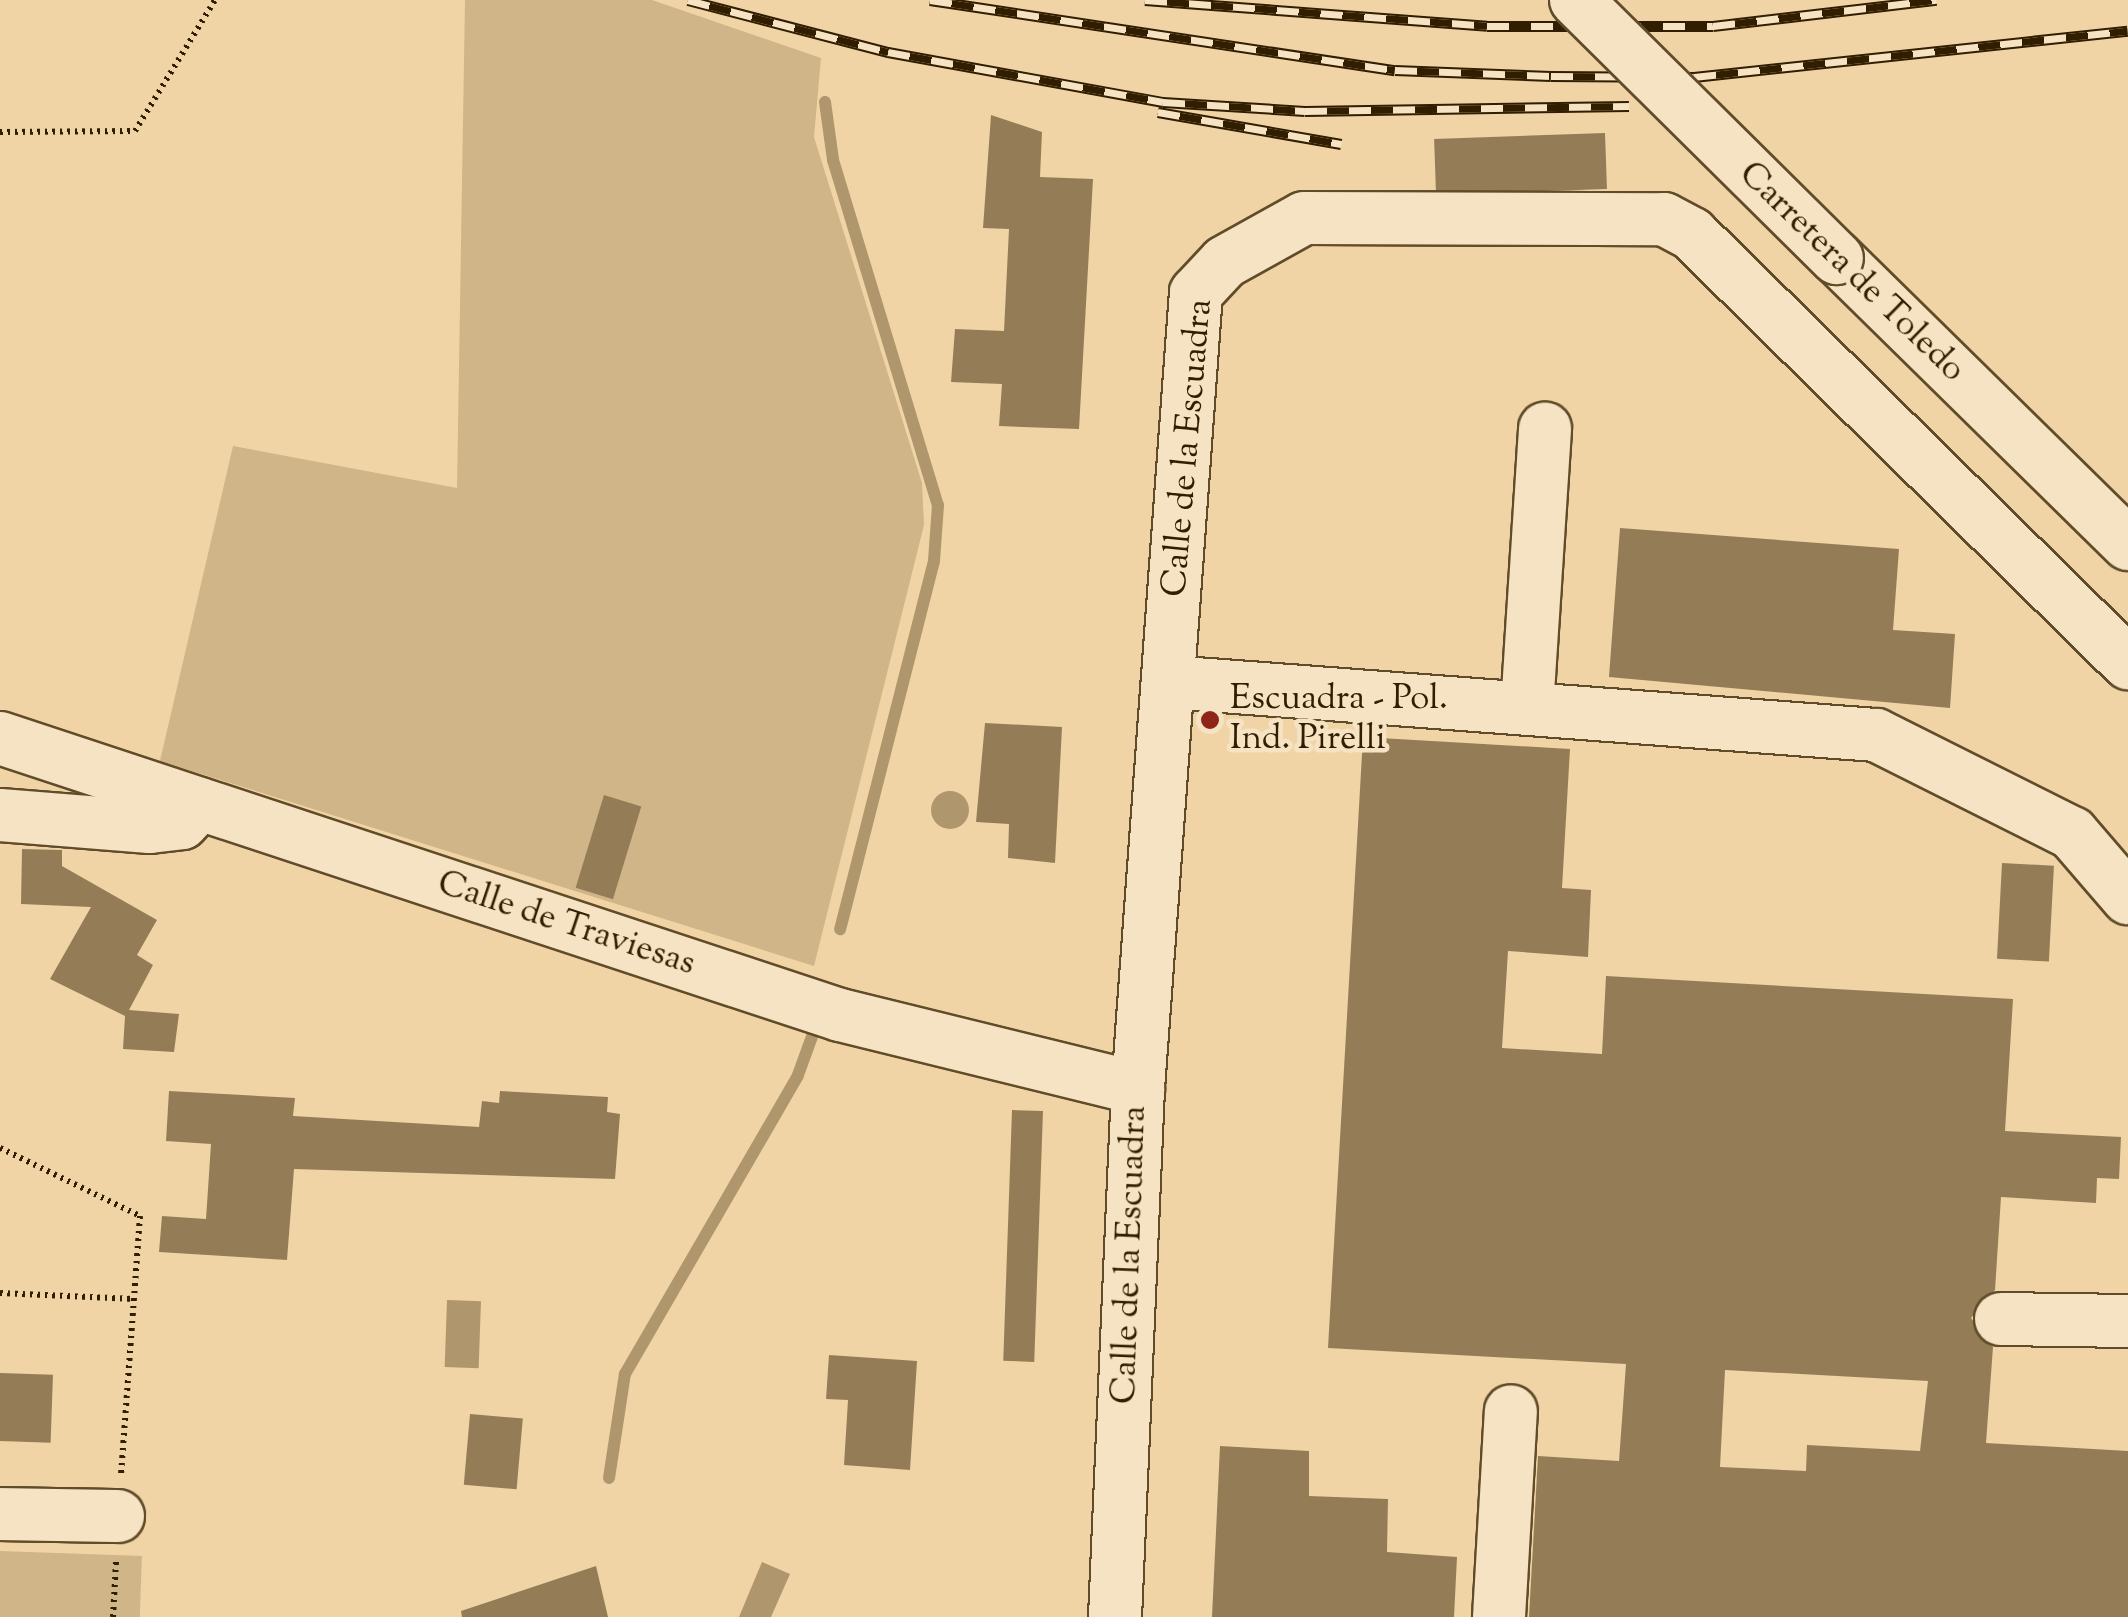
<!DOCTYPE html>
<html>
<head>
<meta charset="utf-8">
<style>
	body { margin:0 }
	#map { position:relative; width:2128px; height:1617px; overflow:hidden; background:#f0d4a5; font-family:"Sorts Mill Goudy",serif }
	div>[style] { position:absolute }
	.green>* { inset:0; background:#d0b589; transform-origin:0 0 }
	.water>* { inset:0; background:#af966d; transform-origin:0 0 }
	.round { border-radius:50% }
	.stream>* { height:12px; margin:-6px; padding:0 6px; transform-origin:6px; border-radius:6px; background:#af966d }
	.building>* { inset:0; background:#947d56; transform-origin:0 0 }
	.path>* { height:6px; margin-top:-3px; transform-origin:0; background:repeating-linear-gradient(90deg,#311e00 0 2.5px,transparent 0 7.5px) }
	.roads { filter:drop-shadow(2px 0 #614c29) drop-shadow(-2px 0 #614c29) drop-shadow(0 2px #614c29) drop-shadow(0 -2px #614c29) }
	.minor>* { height:52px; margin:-26px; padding:0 26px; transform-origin:26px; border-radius:26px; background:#f5e3c4 }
	.rail>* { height:11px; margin-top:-5.5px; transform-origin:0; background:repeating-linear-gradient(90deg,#f5e3c4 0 22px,#311e00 0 44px); box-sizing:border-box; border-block:2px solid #311e00 }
	.bridges { filter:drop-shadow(2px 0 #614c29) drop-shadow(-2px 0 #614c29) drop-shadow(0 2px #614c29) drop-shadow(0 -2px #614c29) }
	.minor-bridge>* { height:52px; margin:-26px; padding:0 26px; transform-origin:26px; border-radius:26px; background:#f5e3c4 }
	.dots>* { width:28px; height:28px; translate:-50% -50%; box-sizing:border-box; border:5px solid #f5e3c4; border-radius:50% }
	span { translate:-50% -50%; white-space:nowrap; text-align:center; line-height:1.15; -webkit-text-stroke:9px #f5e3c4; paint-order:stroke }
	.street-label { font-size:35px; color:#311e00 }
	.poi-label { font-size:35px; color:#311e00 }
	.left { translate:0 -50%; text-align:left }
</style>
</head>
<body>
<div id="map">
	<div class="green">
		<i style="clip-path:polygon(465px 0,652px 0,821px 58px,814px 137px,922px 483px,924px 525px,814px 966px,160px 761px,233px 446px,457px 488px)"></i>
		<i style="left:0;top:1551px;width:142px;height:66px;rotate:2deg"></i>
	</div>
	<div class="water">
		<i class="round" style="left:931px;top:791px;width:38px;height:38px"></i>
		<i style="left:447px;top:1300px;width:34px;height:67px;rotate:2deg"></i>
		<i style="clip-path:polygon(762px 1562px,790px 1574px,771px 1617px,739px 1617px)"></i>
	</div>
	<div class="stream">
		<i style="left:825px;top:102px;width:59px;rotate:82.1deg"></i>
		<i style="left:833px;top:160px;width:361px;rotate:73.1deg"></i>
		<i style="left:938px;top:505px;width:56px;rotate:94.1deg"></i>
		<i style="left:934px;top:561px;width:380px;rotate:104.3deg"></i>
		<i style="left:609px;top:1478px;width:105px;rotate:-81.3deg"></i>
		<i style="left:625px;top:1374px;width:345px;rotate:-59.9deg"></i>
		<i style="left:798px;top:1075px;width:47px;rotate:-70deg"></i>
	</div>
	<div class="building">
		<i style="clip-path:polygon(991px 115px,1042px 132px,1040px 177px,1093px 179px,1079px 429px,999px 426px,1002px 384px,951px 382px,955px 329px,1004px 331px,1009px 229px,983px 228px)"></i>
		<i style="left:1605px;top:133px;width:56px;height:171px;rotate:88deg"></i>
		<i style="clip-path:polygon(1620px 528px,1899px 549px,1893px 630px,1955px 634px,1950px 708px,1609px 677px)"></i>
		<i style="clip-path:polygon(985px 723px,1062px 727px,1055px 863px,1008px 858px,1009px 824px,976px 822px)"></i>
		<i style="clip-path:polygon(evenodd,1363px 737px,1570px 749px,1562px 888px,1591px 890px,1588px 957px,1508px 951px,1502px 1048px,1602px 1054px,1606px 976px,2013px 999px,2005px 1131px,2121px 1137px,2119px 1179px,2097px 1178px,2096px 1203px,2001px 1197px,1995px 1290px,1971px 1318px,1993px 1347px,1986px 1443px,2128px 1451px,2128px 1617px,1529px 1617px,1538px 1456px,1619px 1461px,1626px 1364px,1328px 1348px,1363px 737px,1725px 1370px,1928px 1381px,1920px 1451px,1807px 1445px,1806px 1471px,1720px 1467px,1725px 1370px)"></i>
		<i style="left:604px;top:795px;width:39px;height:97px;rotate:17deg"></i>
		<i style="clip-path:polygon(22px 849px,62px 850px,62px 866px,157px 920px,137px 955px,153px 965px,129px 1010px,179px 1014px,174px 1052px,123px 1049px,125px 1016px,50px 979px,91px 907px,21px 904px)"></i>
		<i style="left:2002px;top:863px;width:52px;height:96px;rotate:3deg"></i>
		<i style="clip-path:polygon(169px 1091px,295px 1098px,293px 1116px,479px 1127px,482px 1101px,499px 1103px,500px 1091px,608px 1097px,607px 1112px,620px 1114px,615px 1179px,294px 1169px,287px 1260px,159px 1252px,162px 1216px,206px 1219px,211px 1144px,166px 1141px)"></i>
		<i style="left:1012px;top:1110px;width:31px;height:251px;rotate:2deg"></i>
		<i style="clip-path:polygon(829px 1355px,917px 1361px,910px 1470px,844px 1465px,848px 1400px,826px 1399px)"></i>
		<i style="left:0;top:1373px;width:53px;height:68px;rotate:2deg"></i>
		<i style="left:470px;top:1414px;width:53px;height:71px;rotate:5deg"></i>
		<i style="clip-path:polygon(1220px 1446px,1309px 1451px,1309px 1496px,1388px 1499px,1387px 1552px,1457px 1557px,1454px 1617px,1212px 1617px)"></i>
		<i style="clip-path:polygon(596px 1566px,608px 1617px,462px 1617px,461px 1611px)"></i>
	</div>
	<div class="path">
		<i style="left:0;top:132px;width:135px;rotate:-0.4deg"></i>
		<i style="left:135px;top:131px;width:153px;rotate:-58.6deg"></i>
		<i style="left:0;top:1148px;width:156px;rotate:25.9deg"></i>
		<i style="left:140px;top:1216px;width:259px;rotate:94.2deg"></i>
		<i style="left:0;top:1293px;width:134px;rotate:2.6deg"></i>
		<i style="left:113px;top:1617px;width:56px;rotate:-86.9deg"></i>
	</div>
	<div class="roads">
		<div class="minor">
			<i style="left:1837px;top:258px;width:408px;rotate:44.5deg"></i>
			<i style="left:1169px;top:682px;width:709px;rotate:4.29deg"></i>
			<i style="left:1876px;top:735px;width:219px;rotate:26.6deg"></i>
			<i style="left:2072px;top:833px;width:86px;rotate:49.3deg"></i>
			<i style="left:1527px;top:708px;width:280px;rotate:-86.3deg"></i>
			<i style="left:0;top:738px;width:884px;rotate:18.25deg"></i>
			<i style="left:840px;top:1015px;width:307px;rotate:13.8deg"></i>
			<i style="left:0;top:815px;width:150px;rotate:4.6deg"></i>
			<i style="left:150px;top:827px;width:32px;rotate:-7deg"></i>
			<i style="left:182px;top:823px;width:26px;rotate:-47deg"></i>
			<i style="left:2001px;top:1319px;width:127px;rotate:0.9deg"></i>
			<i style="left:0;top:1514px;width:118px;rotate:1deg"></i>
			<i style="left:1115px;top:1617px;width:529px;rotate:-87.51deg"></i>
			<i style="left:1138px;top:1088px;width:797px;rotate:-85.83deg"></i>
			<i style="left:1196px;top:293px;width:42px;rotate:-46.9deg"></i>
			<i style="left:1225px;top:262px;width:90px;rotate:-29.1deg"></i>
			<i style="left:1304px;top:218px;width:360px;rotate:0.2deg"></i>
			<i style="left:1664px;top:219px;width:32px;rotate:28deg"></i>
			<i style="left:1692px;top:234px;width:612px;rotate:44.54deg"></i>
			<i style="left:1499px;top:1617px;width:206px;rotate:-86.7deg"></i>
		</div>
	</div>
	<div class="rail">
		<i style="left:688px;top:0;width:207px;rotate:14.6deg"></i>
		<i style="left:888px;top:52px;width:280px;rotate:10.3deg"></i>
		<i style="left:1163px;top:102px;width:142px;rotate:3.6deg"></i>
		<i style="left:1305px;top:111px;width:324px;rotate:-0.9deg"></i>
		<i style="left:930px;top:0;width:470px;rotate:8.6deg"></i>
		<i style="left:1395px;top:70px;width:156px;rotate:2.2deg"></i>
		<i style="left:1551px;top:76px;width:143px;rotate:0.4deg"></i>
		<i style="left:1694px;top:77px;width:436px;rotate:-6.1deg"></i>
		<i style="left:1145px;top:0;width:343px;rotate:4.3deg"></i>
		<i style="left:1487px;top:26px;width:226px"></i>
		<i style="left:1713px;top:26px;width:225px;rotate:-6.7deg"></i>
		<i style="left:1158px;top:112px;width:186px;rotate:9.9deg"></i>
	</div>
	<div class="bridges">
		<div class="minor-bridge">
			<i style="left:1576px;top:0;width:367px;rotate:44.7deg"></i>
		</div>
	</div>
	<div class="dots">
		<i style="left:1210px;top:720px;background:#8f2418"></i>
	</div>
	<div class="street-label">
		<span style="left:1851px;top:273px;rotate:44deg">Carretera de Toledo</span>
		<span style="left:1189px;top:448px;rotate:-85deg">Calle de la Escuadra</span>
		<span style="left:566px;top:925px;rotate:18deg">Calle de Traviesas</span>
		<span style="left:1131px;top:1255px;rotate:-88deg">Calle de la Escuadra</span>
	</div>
	<div class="poi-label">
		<span class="left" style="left:1230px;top:720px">Escuadra - Pol.<br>Ind. Pirelli</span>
	</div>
</div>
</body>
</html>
